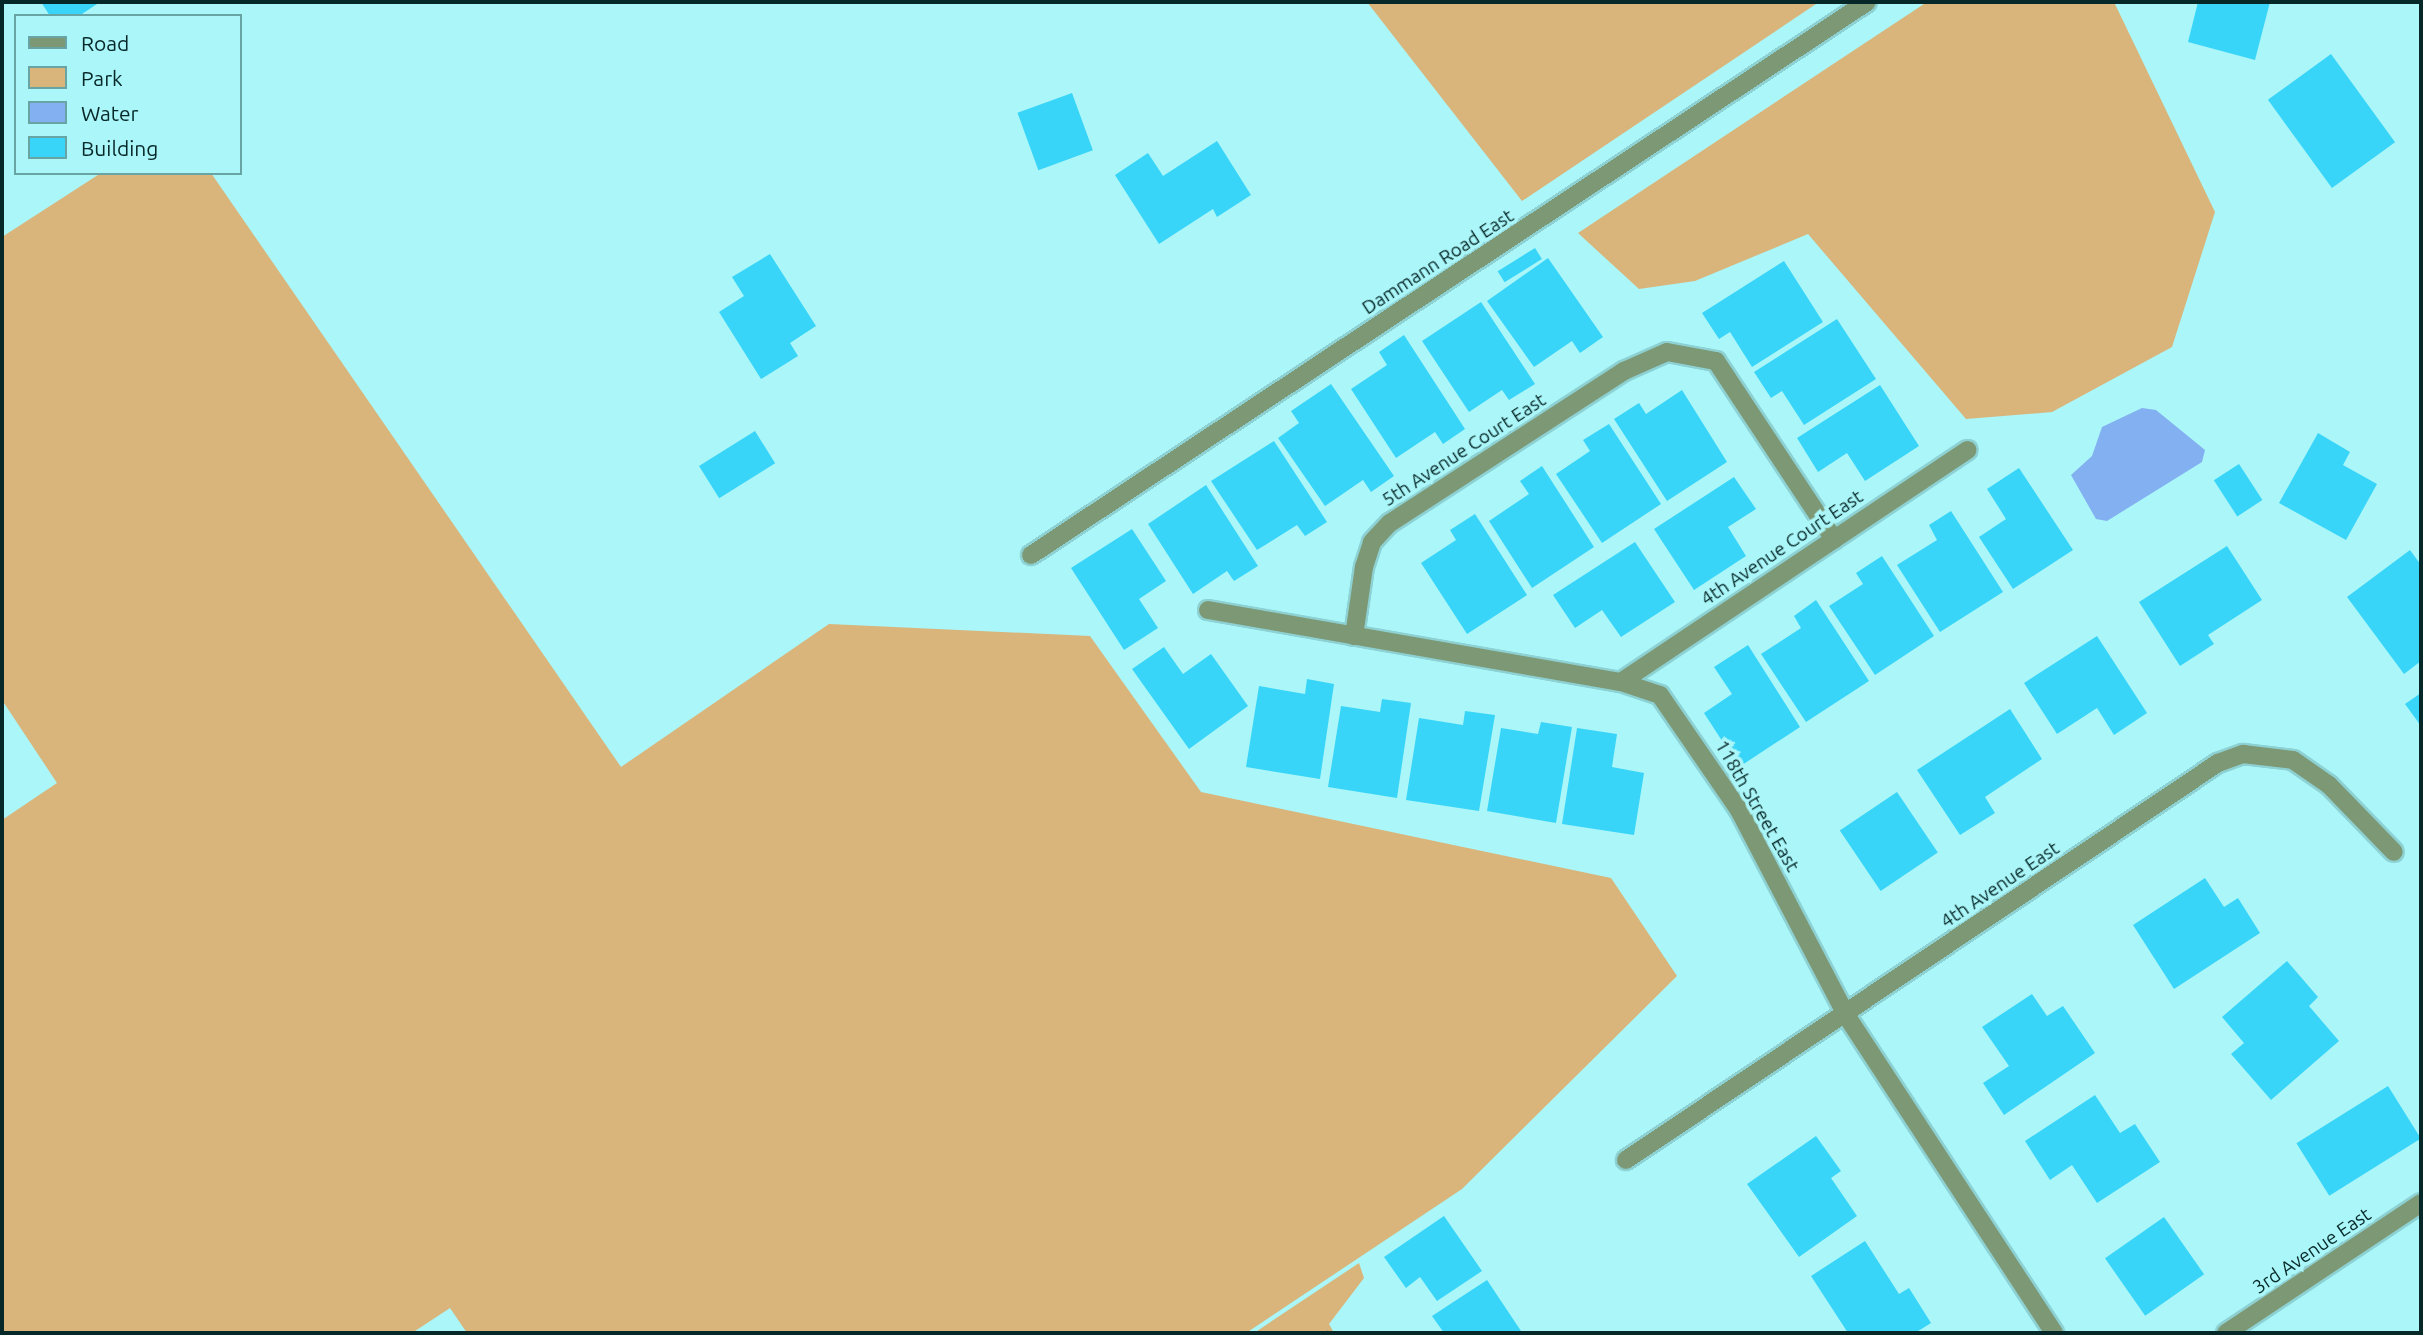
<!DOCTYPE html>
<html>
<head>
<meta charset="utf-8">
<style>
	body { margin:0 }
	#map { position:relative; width:2423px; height:1335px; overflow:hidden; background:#abf6f8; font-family:Ubuntu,sans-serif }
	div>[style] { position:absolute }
	.green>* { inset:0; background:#d9b47b }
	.water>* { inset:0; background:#83b0f1 }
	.building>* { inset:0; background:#39d5f9; transform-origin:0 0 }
	.path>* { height:4.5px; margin-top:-2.25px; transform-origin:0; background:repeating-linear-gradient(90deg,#669fa0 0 3.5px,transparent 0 7px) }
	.roads { filter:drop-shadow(2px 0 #8dd1d3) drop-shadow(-2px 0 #8dd1d3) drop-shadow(0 2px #8dd1d3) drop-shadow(0 -2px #8dd1d3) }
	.lane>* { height:18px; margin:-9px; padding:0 9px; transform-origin:9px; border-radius:9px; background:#7d9874 }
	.street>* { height:18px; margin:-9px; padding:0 9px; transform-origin:9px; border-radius:9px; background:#7d9874 }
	span { translate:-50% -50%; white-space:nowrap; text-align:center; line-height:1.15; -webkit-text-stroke:7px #abf6f8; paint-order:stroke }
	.street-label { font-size:19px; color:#072829 }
	.frame { position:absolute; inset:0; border:4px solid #072829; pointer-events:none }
	.legend { position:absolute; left:14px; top:14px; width:228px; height:161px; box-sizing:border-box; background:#abf6f8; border:2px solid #69a4a5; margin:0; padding:9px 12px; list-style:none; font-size:21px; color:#072829 }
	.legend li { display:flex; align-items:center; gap:14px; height:35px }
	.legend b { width:35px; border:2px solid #69a4a5 }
</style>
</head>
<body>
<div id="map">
	<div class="green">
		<i style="clip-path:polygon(1367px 2px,1819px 2px,1522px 201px)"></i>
		<i style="clip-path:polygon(1927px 2px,2114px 2px,2215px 212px,2172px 347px,2052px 412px,1966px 419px,1808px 234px,1695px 281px,1639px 289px,1578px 233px)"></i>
		<i style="clip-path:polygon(101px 173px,211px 173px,621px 767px,829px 624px,1090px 636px,1201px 792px,1611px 878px,1677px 976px,1462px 1189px,1246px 1333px,467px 1333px,450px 1308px,412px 1333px,2px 1333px,2px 820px,57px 783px,2px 700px,2px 237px)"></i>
		<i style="clip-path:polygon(1359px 1263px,1364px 1278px,1329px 1324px,1334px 1333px,1254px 1333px)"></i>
	</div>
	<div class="water">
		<i style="clip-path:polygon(2142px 408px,2156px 410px,2205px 450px,2202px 462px,2107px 521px,2096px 519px,2071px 475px,2092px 456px,2102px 427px)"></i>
	</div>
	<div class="building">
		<i style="clip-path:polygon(41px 2px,100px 2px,79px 16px,50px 16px)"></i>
		<i style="clip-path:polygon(2198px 2px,2270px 2px,2255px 60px,2188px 42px)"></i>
		<i style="left:2331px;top:54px;width:109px;height:78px;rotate:54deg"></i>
		<i style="left:1072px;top:93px;width:61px;height:58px;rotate:70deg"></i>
		<i style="clip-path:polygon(1217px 141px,1251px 195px,1217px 217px,1213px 209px,1159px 244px,1115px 175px,1148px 153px,1163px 176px)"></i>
		<i style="left:1535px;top:248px;width:13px;height:44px;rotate:58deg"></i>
		<i style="clip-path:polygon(770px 254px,816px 326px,790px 343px,798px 356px,761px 379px,719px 312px,744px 296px,732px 277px)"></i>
		<i style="clip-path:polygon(1548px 258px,1603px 337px,1580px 353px,1572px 341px,1534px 367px,1487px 301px)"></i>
		<i style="clip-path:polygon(1784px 261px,1823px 322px,1752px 367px,1730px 332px,1719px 339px,1702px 313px)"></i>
		<i style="clip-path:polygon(1481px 302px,1535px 384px,1509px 400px,1502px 390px,1469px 412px,1422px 341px)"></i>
		<i style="clip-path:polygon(1837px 319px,1876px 379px,1804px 425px,1782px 391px,1771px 398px,1754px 372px)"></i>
		<i style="clip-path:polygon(1404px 335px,1465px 429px,1443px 444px,1435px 432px,1396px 458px,1351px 389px,1387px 365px,1379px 352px)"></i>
		<i style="clip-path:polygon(1331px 384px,1394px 476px,1371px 492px,1363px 480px,1325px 506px,1278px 438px,1299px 423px,1291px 411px)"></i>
		<i style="clip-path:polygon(1880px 385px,1919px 446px,1865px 481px,1847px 453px,1818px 472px,1797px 438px)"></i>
		<i style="clip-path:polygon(1682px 390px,1727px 462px,1667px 501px,1614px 419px,1639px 403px,1646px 414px)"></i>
		<i style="clip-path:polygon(1609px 424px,1661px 504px,1602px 543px,1556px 474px,1590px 451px,1583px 440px)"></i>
		<i style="left:755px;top:431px;width:38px;height:66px;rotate:58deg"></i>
		<i style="clip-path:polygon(2318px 433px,2350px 452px,2343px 465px,2377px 484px,2346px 540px,2279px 503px)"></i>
		<i style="clip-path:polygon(1274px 441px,1327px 522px,1305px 536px,1297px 525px,1257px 550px,1211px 481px)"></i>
		<i style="left:2239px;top:464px;width:43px;height:30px;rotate:57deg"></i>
		<i style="clip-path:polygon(1542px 466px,1594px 547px,1532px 588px,1489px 521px,1529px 494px,1520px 481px)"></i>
		<i style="clip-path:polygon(2019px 468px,2073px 550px,2013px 589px,1979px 537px,2006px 519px,1987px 489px)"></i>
		<i style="clip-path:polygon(1734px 477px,1756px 509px,1728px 527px,1746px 556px,1694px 590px,1654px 529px)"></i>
		<i style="clip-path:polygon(1206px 485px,1258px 566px,1234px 581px,1227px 571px,1193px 594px,1148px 524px)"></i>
		<i style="clip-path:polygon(1951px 511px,2003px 592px,1940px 632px,1897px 565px,1937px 540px,1929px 525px)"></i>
		<i style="clip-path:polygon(1475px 514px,1527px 595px,1467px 634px,1421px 563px,1456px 540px,1450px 530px)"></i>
		<i style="clip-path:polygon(1132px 529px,1166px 581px,1139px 599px,1158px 628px,1124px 650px,1071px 568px)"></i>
		<i style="clip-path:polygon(1635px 542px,1675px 602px,1621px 637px,1602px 610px,1575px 628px,1553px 595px)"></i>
		<i style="clip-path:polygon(2227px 546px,2262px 600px,2208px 635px,2214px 644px,2180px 666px,2139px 602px)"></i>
		<i style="clip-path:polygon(2410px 550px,2421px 565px,2421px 661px,2404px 674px,2347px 597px)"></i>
		<i style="clip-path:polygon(1882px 556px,1934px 636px,1875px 675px,1829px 606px,1863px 584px,1856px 573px)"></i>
		<i style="clip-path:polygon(1816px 600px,1869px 681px,1806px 722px,1761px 654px,1801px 628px,1794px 616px)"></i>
		<i style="clip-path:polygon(2097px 636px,2147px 713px,2114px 735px,2097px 708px,2057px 734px,2024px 683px)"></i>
		<i style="clip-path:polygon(1748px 645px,1800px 727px,1739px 767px,1704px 713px,1732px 694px,1714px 667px)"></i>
		<i style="clip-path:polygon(1164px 647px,1183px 674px,1211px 654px,1248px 706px,1189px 749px,1132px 669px)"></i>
		<i style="clip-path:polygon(1307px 679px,1334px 684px,1320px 779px,1246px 767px,1259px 686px,1305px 694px)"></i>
		<i style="clip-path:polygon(2421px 693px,2421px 726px,2405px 704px)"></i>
		<i style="clip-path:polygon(1382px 699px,1411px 703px,1397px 798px,1328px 787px,1341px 706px,1380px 712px)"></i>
		<i style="clip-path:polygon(2010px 709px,2042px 759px,1985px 797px,1995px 813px,1960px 835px,1917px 770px)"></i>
		<i style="clip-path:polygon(1465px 711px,1495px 715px,1479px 811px,1406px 800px,1419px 718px,1463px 725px)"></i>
		<i style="clip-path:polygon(1541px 722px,1572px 727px,1556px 823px,1487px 811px,1501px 728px,1538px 734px)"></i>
		<i style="clip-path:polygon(1577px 728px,1617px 734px,1612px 767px,1644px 773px,1634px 835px,1562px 824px)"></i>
		<i style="left:1897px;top:792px;width:73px;height:69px;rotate:56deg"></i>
		<i style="clip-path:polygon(2205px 878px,2224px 907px,2238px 898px,2260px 933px,2174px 989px,2133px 925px)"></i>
		<i style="clip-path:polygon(2287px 961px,2318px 997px,2309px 1006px,2339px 1041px,2271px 1100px,2231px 1054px,2244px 1043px,2222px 1017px)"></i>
		<i style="clip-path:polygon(2032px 994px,2047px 1016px,2063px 1006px,2095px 1053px,2004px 1115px,1983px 1083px,2009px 1066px,1982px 1027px)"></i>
		<i style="left:2388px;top:1086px;width:62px;height:108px;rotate:58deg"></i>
		<i style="clip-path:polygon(2095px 1095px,2120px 1133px,2135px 1124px,2160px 1162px,2097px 1203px,2072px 1165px,2050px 1180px,2025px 1141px)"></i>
		<i style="clip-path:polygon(1816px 1136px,1841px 1171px,1831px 1178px,1857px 1216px,1799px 1257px,1747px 1184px)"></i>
		<i style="clip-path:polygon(1444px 1216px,1482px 1271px,1437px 1301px,1420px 1277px,1406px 1288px,1384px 1257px)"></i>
		<i style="left:2164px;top:1217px;width:70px;height:72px;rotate:55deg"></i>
		<i style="clip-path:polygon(1865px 1241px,1899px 1294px,1909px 1288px,1931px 1323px,1915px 1333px,1848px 1333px,1811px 1276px)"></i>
		<i style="clip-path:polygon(1487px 1280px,1521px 1331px,1444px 1333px,1432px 1316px)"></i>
	</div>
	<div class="path">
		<i style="left:1326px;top:1331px;width:2px;rotate:63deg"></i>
	</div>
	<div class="roads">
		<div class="lane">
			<i style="left:2226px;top:1333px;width:234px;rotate:-33.7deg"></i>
		</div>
		<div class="street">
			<i style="left:1031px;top:555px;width:1002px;rotate:-33.48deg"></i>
			<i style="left:1208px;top:610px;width:419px;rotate:9.9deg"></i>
			<i style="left:1621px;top:682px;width:41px;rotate:18.4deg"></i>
			<i style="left:1660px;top:695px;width:140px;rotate:55.5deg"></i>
			<i style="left:1739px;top:810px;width:231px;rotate:62.4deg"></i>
			<i style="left:1846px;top:1015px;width:380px;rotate:56.8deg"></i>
			<i style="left:1354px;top:636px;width:70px;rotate:-81.8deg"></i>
			<i style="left:1364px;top:567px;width:26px;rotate:-72deg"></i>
			<i style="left:1372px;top:542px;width:26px;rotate:-47deg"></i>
			<i style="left:1390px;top:523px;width:279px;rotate:-33deg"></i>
			<i style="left:1624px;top:371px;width:47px;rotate:-23.8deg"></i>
			<i style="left:1667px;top:352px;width:50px;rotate:10.4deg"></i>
			<i style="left:1716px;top:361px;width:214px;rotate:56.5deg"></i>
			<i style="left:1621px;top:682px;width:417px;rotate:-33.8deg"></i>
			<i style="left:1626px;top:1160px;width:713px;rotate:-33.85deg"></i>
			<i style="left:2218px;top:763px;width:27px;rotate:-20deg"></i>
			<i style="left:2243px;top:754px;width:50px;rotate:6.8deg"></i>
			<i style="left:2293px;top:760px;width:44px;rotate:34.8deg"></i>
			<i style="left:2329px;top:785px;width:93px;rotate:45.9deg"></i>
		</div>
	</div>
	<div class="street-label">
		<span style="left:1438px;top:262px;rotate:-33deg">Dammann Road East</span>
		<span style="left:1464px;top:450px;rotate:-33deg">5th Avenue Court East</span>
		<span style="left:1782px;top:548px;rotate:-34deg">4th Avenue Court East</span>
		<span style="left:1757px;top:806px;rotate:60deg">118th Street East</span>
		<span style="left:2000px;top:885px;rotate:-34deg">4th Avenue East</span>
		<span style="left:2312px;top:1251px;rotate:-34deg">3rd Avenue East</span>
	</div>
	<div class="frame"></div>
	<ul class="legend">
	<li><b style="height:9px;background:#7d9874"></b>Road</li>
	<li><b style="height:19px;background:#d9b47b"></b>Park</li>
	<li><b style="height:19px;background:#83b0f1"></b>Water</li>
	<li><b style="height:19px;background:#39d5f9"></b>Building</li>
	</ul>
</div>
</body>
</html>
